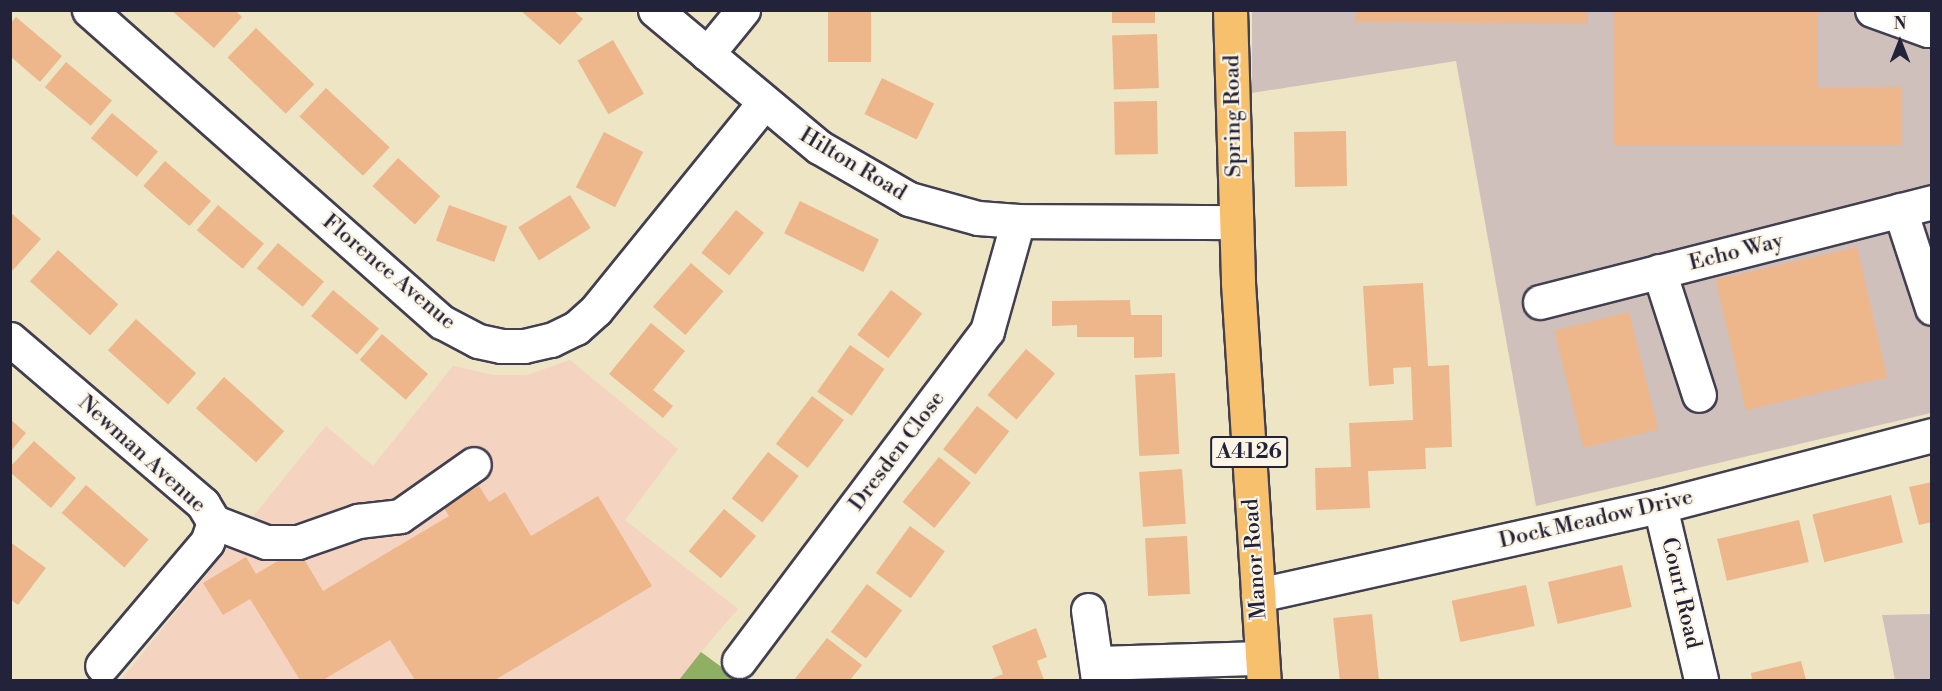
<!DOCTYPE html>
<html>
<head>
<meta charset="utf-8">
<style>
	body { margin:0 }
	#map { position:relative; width:1942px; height:691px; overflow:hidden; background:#eee5c5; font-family:"Libre Bodoni",serif }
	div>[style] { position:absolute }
	.built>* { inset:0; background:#f4d3c1 }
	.industrial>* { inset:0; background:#d0c0bc }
	.forest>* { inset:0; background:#8faf62 }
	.building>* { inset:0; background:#edb78b; transform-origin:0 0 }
	.roads { filter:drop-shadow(2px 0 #413f50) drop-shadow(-2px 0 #413f50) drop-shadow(0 2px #413f50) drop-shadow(0 -2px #413f50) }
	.minor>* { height:33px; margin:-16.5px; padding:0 16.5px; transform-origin:16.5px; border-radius:16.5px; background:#fff }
	.major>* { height:33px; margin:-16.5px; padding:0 16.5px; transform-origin:16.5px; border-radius:16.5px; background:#f7c06c }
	span { translate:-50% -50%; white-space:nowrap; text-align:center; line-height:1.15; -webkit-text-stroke:4.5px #fcf5e5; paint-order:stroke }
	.shield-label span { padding:2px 4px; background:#fcf5e5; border:2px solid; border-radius:4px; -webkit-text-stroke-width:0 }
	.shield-label { font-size:21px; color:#22223b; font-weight:700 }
	.street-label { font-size:22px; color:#22223b }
	.frame { position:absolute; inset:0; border:12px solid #22223b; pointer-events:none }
	.north { position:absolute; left:1870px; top:12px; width:60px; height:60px; -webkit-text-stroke:4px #fcf5e5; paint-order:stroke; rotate:0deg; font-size:16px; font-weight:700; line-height:24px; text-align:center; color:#22223b }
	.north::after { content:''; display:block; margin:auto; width:21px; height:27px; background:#22223b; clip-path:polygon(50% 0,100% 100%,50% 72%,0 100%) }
</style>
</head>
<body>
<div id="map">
	<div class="built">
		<i style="clip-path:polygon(570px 360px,678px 449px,625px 520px,738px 609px,701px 652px,739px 680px,121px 680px,326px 426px,373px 466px,453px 366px,494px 375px,527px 375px)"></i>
	</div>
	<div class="industrial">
		<i style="clip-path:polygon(1252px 11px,1931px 11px,1931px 413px,1536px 506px,1456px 61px,1252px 93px)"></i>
		<i style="clip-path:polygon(1931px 614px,1931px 680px,1895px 680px,1882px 615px)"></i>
	</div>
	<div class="forest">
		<i style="clip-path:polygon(701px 652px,739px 680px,679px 680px)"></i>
	</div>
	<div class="building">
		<i style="clip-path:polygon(171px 10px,235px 10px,242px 17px,214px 48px)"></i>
		<i style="clip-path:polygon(520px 10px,573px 10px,583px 19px,560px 45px)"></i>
		<i style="left:1112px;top:10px;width:43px;height:13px"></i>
		<i style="clip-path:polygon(1355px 10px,1588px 10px,1588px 24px,1355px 22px)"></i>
		<i style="clip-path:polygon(1613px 10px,1817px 10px,1817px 88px,1902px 87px,1902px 145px,1614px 145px)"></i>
		<i style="left:828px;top:12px;width:43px;height:50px"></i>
		<i style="clip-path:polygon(16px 17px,62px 56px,40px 82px,10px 56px,10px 24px)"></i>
		<i style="left:256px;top:28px;width:81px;height:41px;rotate:44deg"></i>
		<i style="left:1157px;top:34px;width:54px;height:45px;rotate:88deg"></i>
		<i style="left:613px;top:40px;width:62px;height:41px;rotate:60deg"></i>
		<i style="left:66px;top:62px;width:60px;height:33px;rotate:40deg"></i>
		<i style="left:882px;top:78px;width:58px;height:40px;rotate:26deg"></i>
		<i style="left:326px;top:88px;width:87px;height:39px;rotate:43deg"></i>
		<i style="left:1157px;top:101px;width:53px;height:43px;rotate:89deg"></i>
		<i style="left:112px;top:113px;width:60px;height:33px;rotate:40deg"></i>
		<i style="left:1346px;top:131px;width:55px;height:52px;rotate:89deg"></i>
		<i style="left:604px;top:132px;width:44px;height:62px;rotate:27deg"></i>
		<i style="left:398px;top:158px;width:57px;height:38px;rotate:42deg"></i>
		<i style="left:165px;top:161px;width:61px;height:33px;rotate:41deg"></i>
		<i style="left:570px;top:195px;width:39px;height:61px;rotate:58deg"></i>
		<i style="left:800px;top:201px;width:88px;height:36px;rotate:26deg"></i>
		<i style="left:218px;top:205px;width:60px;height:33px;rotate:40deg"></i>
		<i style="left:449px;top:205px;width:62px;height:38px;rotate:20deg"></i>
		<i style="left:736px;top:210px;width:36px;height:55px;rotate:39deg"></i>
		<i style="clip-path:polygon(10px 212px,41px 239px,13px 270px,10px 268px)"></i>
		<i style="left:278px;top:243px;width:60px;height:33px;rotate:40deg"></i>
		<i style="left:1857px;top:247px;width:134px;height:145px;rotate:77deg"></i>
		<i style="left:58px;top:250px;width:81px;height:42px;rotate:42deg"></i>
		<i style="left:691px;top:263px;width:43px;height:58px;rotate:41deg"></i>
		<i style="clip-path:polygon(1423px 283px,1428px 366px,1449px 365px,1452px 447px,1425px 448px,1426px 469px,1368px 471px,1370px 508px,1316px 510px,1315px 468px,1351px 467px,1349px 423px,1413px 420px,1411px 367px,1393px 368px,1394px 384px,1369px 386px,1363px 286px)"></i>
		<i style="left:333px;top:290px;width:60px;height:34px;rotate:40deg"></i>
		<i style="left:891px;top:290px;width:39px;height:56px;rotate:37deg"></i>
		<i style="clip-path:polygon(1130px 300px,1131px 315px,1162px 315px,1162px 357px,1134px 358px,1134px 337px,1077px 337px,1077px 325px,1052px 326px,1052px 301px)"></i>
		<i style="left:1629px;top:312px;width:121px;height:77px;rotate:76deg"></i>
		<i style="left:136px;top:319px;width:81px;height:42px;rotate:42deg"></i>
		<i style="clip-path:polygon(651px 323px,685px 351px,653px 390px,673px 406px,663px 418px,609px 374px)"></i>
		<i style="left:382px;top:334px;width:61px;height:34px;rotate:41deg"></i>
		<i style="left:850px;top:345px;width:42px;height:57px;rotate:35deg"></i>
		<i style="left:1026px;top:349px;width:38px;height:60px;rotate:40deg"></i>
		<i style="left:1175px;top:373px;width:81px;height:40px;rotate:87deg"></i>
		<i style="left:224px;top:377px;width:81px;height:42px;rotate:42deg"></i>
		<i style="left:812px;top:396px;width:40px;height:60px;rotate:37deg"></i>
		<i style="left:977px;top:406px;width:41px;height:55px;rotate:38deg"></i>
		<i style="clip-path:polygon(10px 419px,26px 433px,10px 452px)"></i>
		<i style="clip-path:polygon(34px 441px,76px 478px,51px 508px,10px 472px,10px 467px)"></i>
		<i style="left:768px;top:452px;width:39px;height:59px;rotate:38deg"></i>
		<i style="left:939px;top:457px;width:41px;height:58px;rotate:39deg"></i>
		<i style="left:1182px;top:469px;width:55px;height:43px;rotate:86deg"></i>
		<i style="clip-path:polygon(1932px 482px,1932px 522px,1919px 525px,1909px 487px)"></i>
		<i style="left:86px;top:485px;width:83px;height:37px;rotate:41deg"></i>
		<i style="clip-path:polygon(479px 486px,489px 502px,505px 492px,531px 536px,598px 496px,652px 586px,495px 680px,415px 680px,390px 640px,323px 680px,300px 680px,250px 599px,223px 615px,203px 583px,246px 557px,256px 574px,298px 549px,323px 591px,449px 516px,444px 508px)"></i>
		<i style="left:1891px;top:495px;width:49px;height:81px;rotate:76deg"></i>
		<i style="left:724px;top:509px;width:42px;height:55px;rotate:40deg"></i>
		<i style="left:1799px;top:520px;width:43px;height:84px;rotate:77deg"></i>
		<i style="left:910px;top:526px;width:43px;height:58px;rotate:36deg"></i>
		<i style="left:1187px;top:536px;width:58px;height:42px;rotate:87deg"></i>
		<i style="clip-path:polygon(10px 542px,46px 568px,18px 605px,10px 599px)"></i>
		<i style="left:1622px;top:565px;width:43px;height:76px;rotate:77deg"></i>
		<i style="left:867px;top:584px;width:44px;height:60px;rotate:37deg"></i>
		<i style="left:1526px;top:585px;width:42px;height:76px;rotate:78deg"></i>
		<i style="left:1372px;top:614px;width:66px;height:39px;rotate:84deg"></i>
		<i style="clip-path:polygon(1036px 628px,1047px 657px,1037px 661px,1044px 680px,989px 680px,1003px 674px,992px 646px)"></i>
		<i style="clip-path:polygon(827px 638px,862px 665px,850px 680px,794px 680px)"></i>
		<i style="clip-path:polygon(1801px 661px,1806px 680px,1752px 680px,1751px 673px)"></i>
	</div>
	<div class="roads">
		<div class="minor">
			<i style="left:89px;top:10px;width:471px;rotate:41.5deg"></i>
			<i style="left:442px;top:322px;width:41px;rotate:27.8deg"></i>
			<i style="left:478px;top:341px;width:24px;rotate:12deg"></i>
			<i style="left:501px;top:346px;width:23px"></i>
			<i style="left:524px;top:346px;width:28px;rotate:-13deg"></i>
			<i style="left:551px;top:340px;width:28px;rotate:-26deg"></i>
			<i style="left:576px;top:328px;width:27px;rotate:-42deg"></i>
			<i style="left:596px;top:310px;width:265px;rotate:-51deg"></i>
			<i style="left:655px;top:10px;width:214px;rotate:39.9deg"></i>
			<i style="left:819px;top:147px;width:104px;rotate:30deg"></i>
			<i style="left:909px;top:199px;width:72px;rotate:15.4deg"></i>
			<i style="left:978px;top:218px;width:40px;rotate:4.3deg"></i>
			<i style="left:1018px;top:221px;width:218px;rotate:0.3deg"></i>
			<i style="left:1872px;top:10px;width:59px;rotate:19.7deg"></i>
			<i style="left:1928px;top:30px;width:6px;rotate:-51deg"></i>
			<i style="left:707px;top:54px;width:57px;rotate:-50.7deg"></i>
			<i style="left:1900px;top:210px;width:103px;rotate:71.9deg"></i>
			<i style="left:1659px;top:271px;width:130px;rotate:72.1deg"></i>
			<i style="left:1540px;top:302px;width:405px;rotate:-14.3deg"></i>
			<i style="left:10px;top:339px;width:254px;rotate:40.5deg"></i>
			<i style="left:203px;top:504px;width:21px;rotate:59deg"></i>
			<i style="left:214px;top:522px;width:21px;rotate:109deg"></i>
			<i style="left:207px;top:542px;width:162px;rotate:130.3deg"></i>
			<i style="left:1660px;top:506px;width:179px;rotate:76.7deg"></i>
			<i style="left:214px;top:522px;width:56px;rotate:21deg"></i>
			<i style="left:266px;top:542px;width:32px"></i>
			<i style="left:298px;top:542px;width:64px;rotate:-19.3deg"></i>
			<i style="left:358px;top:521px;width:42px;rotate:-6.8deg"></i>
			<i style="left:400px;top:516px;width:90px;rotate:-35.1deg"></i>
			<i style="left:1258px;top:595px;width:412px;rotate:-12.5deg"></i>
			<i style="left:1660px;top:506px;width:281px;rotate:-14.6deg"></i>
			<i style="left:1088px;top:610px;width:71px;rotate:81.9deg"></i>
			<i style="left:739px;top:661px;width:413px;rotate:-53.1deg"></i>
			<i style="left:987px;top:331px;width:114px;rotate:-74.3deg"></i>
			<i style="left:1098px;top:663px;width:163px;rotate:-1.8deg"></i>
		</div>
		<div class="major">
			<i style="left:1230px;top:10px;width:273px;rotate:88.3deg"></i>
			<i style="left:1238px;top:283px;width:398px;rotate:86.3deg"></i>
		</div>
	</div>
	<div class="shield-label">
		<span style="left:1249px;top:452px">A4126</span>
	</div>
	<div class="street-label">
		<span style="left:1233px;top:116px;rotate:-91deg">Spring Road</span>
		<span style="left:853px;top:164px;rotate:31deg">Hilton Road</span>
		<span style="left:1736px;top:252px;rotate:-14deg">Echo Way</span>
		<span style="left:389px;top:272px;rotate:40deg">Florence Avenue</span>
		<span style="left:897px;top:451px;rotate:-53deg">Dresden Close</span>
		<span style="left:142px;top:454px;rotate:42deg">Newman Avenue</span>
		<span style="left:1596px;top:519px;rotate:-13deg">Dock Meadow Drive</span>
		<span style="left:1255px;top:559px;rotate:-94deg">Manor Road</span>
		<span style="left:1681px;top:593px;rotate:77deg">Court Road</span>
	</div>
	<div class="frame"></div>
	<div class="north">N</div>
</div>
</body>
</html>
